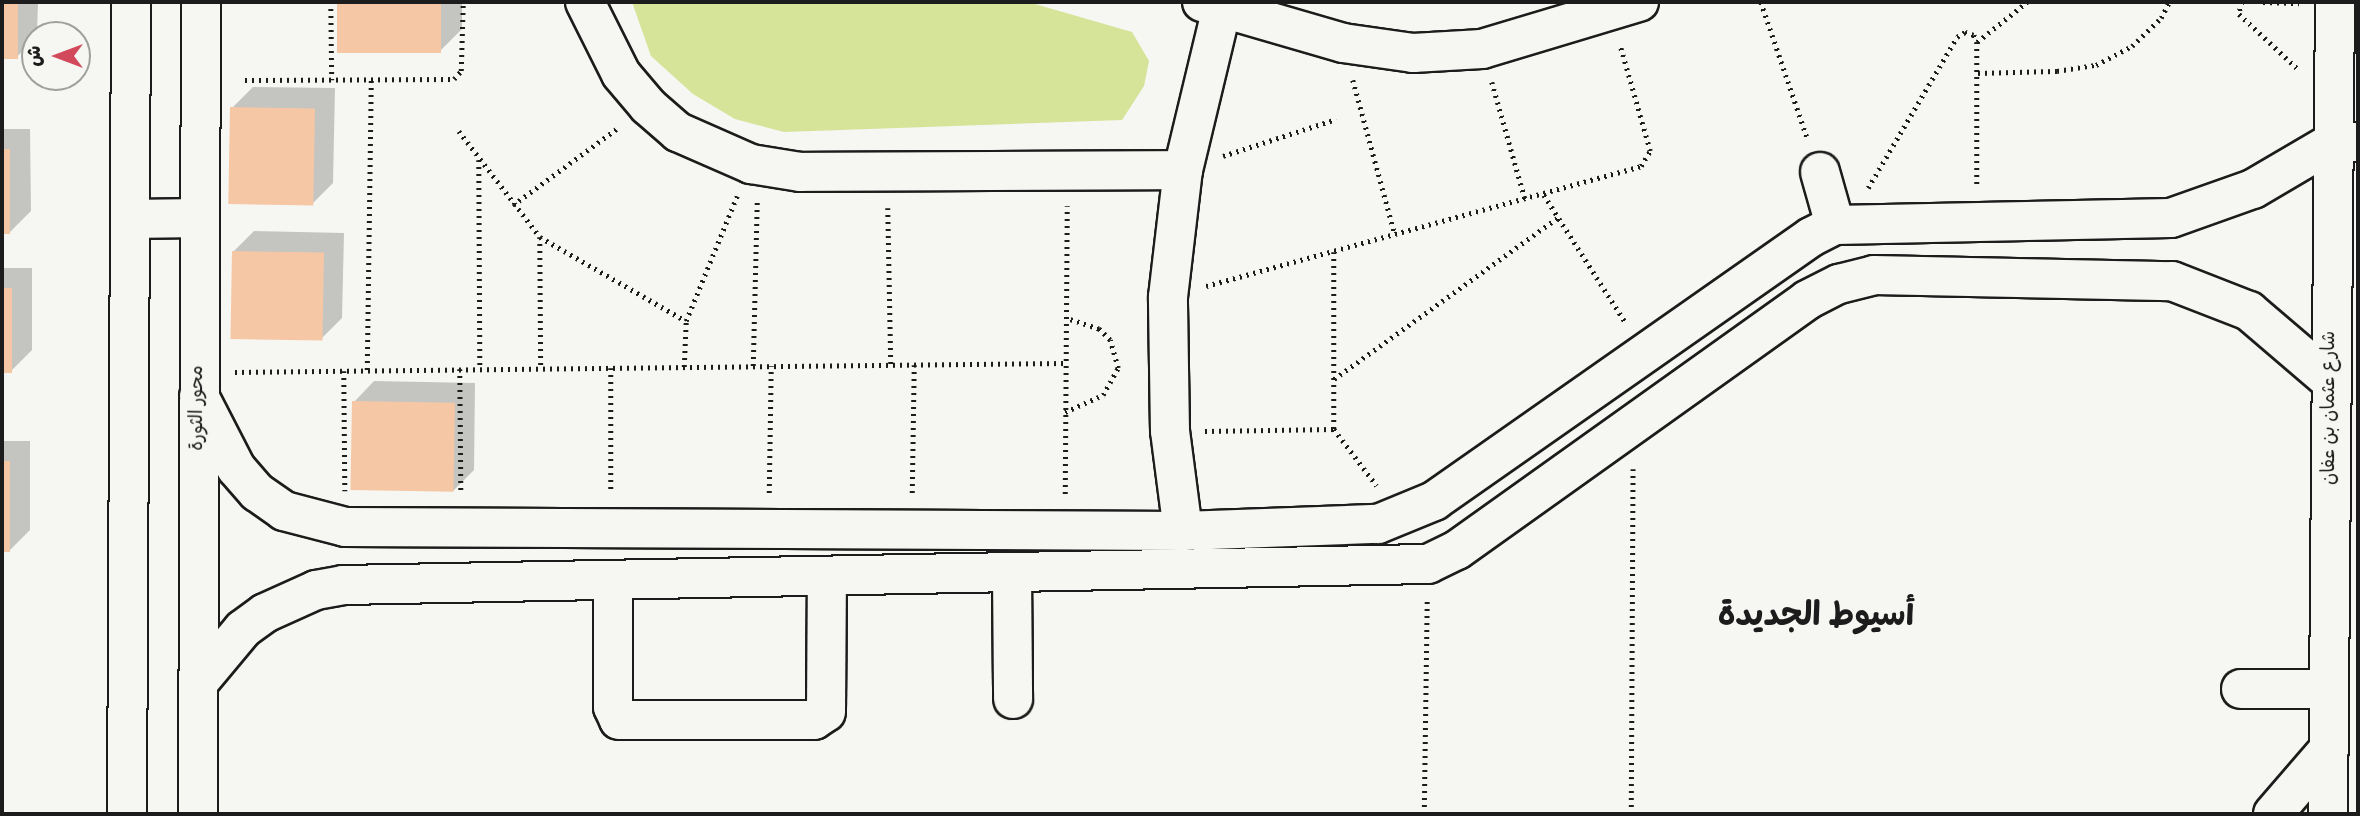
<!DOCTYPE html>
<html>
<head>
<meta charset="utf-8">
<style>
	body { margin:0 }
	#map { position:relative; width:2360px; height:816px; overflow:hidden; background:#f6f6f2; font-family:"Gochi Hand","Playpen Sans Arabic",sans-serif }
	div>[style] { position:absolute }
	.green>* { inset:0; background:#d5e498 }
	.shadow>* { inset:0; background:#0003 }
	.building>* { inset:0; background:#f6c7a5; transform-origin:0 0 }
	.path>* { height:4.5px; margin-top:-2.25px; transform-origin:0; background:repeating-linear-gradient(90deg,#1c1c1c 0 2px,transparent 0 7px) }
	.roads { filter:drop-shadow(2px 0 #1c1c1c) drop-shadow(-2px 0 #1c1c1c) drop-shadow(0 2px #1c1c1c) drop-shadow(0 -2px #1c1c1c) }
	.minor>* { height:38px; margin:-19px; padding:0 19px; transform-origin:19px; border-radius:19px; background:#f6f6f2 }
	span { translate:-50% -50%; white-space:nowrap; text-align:center; line-height:1.15; -webkit-text-stroke:5px #f6f6f2; paint-order:stroke }
	.street-label { font-size:19px; color:#1c1c1c }
	.town-label { font-size:33px; color:#1c1c1c; font-weight:700 }
	.frame { position:absolute; inset:0; border:4px solid #1c1c1c; pointer-events:none }
	.north { position:absolute; left:21px; top:21px; width:70px; height:70px; box-sizing:border-box; background:#f6f6f2; border:2px solid #9f9f9c; border-radius:50%; rotate:270deg; font-size:19px; font-weight:700; line-height:28px; text-align:center; color:#1c1c1c }
	.north::after { content:''; display:block; margin:auto; width:24px; height:32px; background:#d1495b; clip-path:polygon(50% 0,100% 100%,50% 72%,0 100%) }
</style>
</head>
<body>
<div id="map">
	<div class="green">
		<i style="clip-path:polygon(632px 2px,1028px 2px,1132px 32px,1149px 61px,1144px 86px,1122px 120px,784px 132px,735px 119px,693px 94px,651px 56px)"></i>
	</div>
	<div class="shadow">
		<i style="clip-path:polygon(2px 2px,38px 2px,37px 35px,16px 58px,2px 57px)"></i>
		<i style="clip-path:polygon(339px 2px,462px 2px,462px 29px,441px 50px,339px 52px)"></i>
		<i style="clip-path:polygon(253px 87px,335px 88px,333px 183px,312px 204px,232px 108px)"></i>
		<i style="clip-path:polygon(2px 129px,30px 129px,31px 211px,10px 232px,2px 232px)"></i>
		<i style="clip-path:polygon(254px 231px,344px 233px,342px 318px,321px 339px,233px 252px)"></i>
		<i style="clip-path:polygon(2px 268px,32px 268px,32px 350px,11px 371px,2px 371px)"></i>
		<i style="clip-path:polygon(374px 381px,475px 383px,474px 470px,453px 491px,354px 402px)"></i>
		<i style="clip-path:polygon(2px 441px,30px 441px,30px 530px,10px 550px,2px 550px)"></i>
	</div>
	<div class="building">
		<i style="left:2px;top:2px;width:16px;height:57px"></i>
		<i style="left:337px;top:2px;width:104px;height:51px"></i>
		<i style="left:230px;top:107px;width:85px;height:97px;rotate:1deg"></i>
		<i style="left:2px;top:149px;width:8px;height:85px"></i>
		<i style="left:232px;top:251px;width:92px;height:88px;rotate:1deg"></i>
		<i style="left:2px;top:288px;width:10px;height:85px"></i>
		<i style="left:352px;top:401px;width:103px;height:89px;rotate:1deg"></i>
		<i style="left:2px;top:461px;width:8px;height:91px"></i>
	</div>
	<div class="path">
		<i style="left:331px;top:2px;width:78px;rotate:89.3deg"></i>
		<i style="left:1761px;top:2px;width:146px;rotate:71.2deg"></i>
		<i style="left:2242px;top:2px;width:12px;rotate:104deg"></i>
		<i style="left:2239px;top:14px;width:79px;rotate:43deg"></i>
		<i style="left:2263px;top:2px;width:36px;rotate:2deg"></i>
		<i style="left:1977px;top:42px;width:64px;rotate:-38.7deg"></i>
		<i style="left:1978px;top:73px;width:79px;rotate:-1.5deg"></i>
		<i style="left:2057px;top:71px;width:39px;rotate:-9deg"></i>
		<i style="left:2096px;top:65px;width:41px;rotate:-27.8deg"></i>
		<i style="left:2132px;top:46px;width:40px;rotate:-44deg"></i>
		<i style="left:2161px;top:18px;width:18px;rotate:-63deg"></i>
		<i style="left:245px;top:80px;width:209px;rotate:-0.3deg"></i>
		<i style="left:454px;top:79px;width:11px;rotate:-49deg"></i>
		<i style="left:461px;top:71px;width:69px;rotate:-88.3deg"></i>
		<i style="left:1353px;top:80px;width:161px;rotate:74.8deg"></i>
		<i style="left:1492px;top:82px;width:122px;rotate:74.2deg"></i>
		<i style="left:459px;top:131px;width:133px;rotate:52.6deg"></i>
		<i style="left:540px;top:237px;width:168px;rotate:29.9deg"></i>
		<i style="left:1223px;top:156px;width:119px;rotate:-18.1deg"></i>
		<i style="left:479px;top:160px;width:209px;rotate:89.7deg"></i>
		<i style="left:1868px;top:188px;width:175px;rotate:-59.5deg"></i>
		<i style="left:1957px;top:37px;width:9px;rotate:-32deg"></i>
		<i style="left:1965px;top:32px;width:9px;rotate:18deg"></i>
		<i style="left:1974px;top:35px;width:8px;rotate:67deg"></i>
		<i style="left:1977px;top:42px;width:145px;rotate:90deg"></i>
		<i style="left:1544px;top:195px;width:152px;rotate:57.4deg"></i>
		<i style="left:513px;top:205px;width:132px;rotate:-36.3deg"></i>
		<i style="left:888px;top:208px;width:157px;rotate:88.9deg"></i>
		<i style="left:540px;top:237px;width:131px;rotate:89.6deg"></i>
		<i style="left:1334px;top:252px;width:177px;rotate:90deg"></i>
		<i style="left:1206px;top:286px;width:451px;rotate:-15.4deg"></i>
		<i style="left:1641px;top:166px;width:17px;rotate:-59deg"></i>
		<i style="left:1650px;top:151px;width:109px;rotate:-105.9deg"></i>
		<i style="left:753px;top:366px;width:167px;rotate:-88.6deg"></i>
		<i style="left:684px;top:367px;width:46px;rotate:-87.5deg"></i>
		<i style="left:686px;top:321px;width:135px;rotate:-67.8deg"></i>
		<i style="left:611px;top:368px;width:124px;rotate:90deg"></i>
		<i style="left:460px;top:369px;width:123px;rotate:89.5deg"></i>
		<i style="left:367px;top:370px;width:291px;rotate:-89.2deg"></i>
		<i style="left:344px;top:371px;width:120px;rotate:89.5deg"></i>
		<i style="left:235px;top:372px;width:831px;rotate:-0.62deg"></i>
		<i style="left:1334px;top:379px;width:277px;rotate:-35.8deg"></i>
		<i style="left:1065px;top:412px;width:42px;rotate:-24.1deg"></i>
		<i style="left:1103px;top:395px;width:31px;rotate:-61deg"></i>
		<i style="left:1118px;top:368px;width:29px;rotate:-106deg"></i>
		<i style="left:1110px;top:340px;width:16px;rotate:-135deg"></i>
		<i style="left:1099px;top:329px;width:35px;rotate:-162deg"></i>
		<i style="left:1205px;top:431px;width:129px;rotate:-0.9deg"></i>
		<i style="left:1334px;top:429px;width:71px;rotate:53deg"></i>
		<i style="left:769px;top:493px;width:127px;rotate:-89.1deg"></i>
		<i style="left:912px;top:493px;width:128px;rotate:-89.1deg"></i>
		<i style="left:1065px;top:494px;width:288px;rotate:-89.6deg"></i>
		<i style="left:1424px;top:814px;width:216px;rotate:-89.2deg"></i>
		<i style="left:1631px;top:814px;width:345px;rotate:-89.7deg"></i>
	</div>
	<div class="roads">
		<div class="minor">
			<i style="left:585px;top:2px;width:80px;rotate:63.4deg"></i>
			<i style="left:621px;top:74px;width:42px;rotate:49.8deg"></i>
			<i style="left:648px;top:106px;width:40px;rotate:41deg"></i>
			<i style="left:678px;top:132px;width:80px;rotate:23.7deg"></i>
			<i style="left:751px;top:164px;width:50px;rotate:9.3deg"></i>
			<i style="left:800px;top:172px;width:383px;rotate:-0.3deg"></i>
			<i style="left:1202px;top:2px;width:147px;rotate:16.2deg"></i>
			<i style="left:1343px;top:43px;width:71px;rotate:8.1deg"></i>
			<i style="left:1413px;top:53px;width:69px;rotate:-3.3deg"></i>
			<i style="left:1482px;top:49px;width:164px;rotate:-16.7deg"></i>
			<i style="left:1820px;top:172px;width:55px;rotate:74.2deg"></i>
			<i style="left:131px;top:219px;width:68px;rotate:-0.8deg"></i>
			<i style="left:199px;top:396px;width:81px;rotate:62.8deg"></i>
			<i style="left:236px;top:468px;width:32px;rotate:49deg"></i>
			<i style="left:257px;top:492px;width:33px;rotate:35deg"></i>
			<i style="left:284px;top:511px;width:63px;rotate:14.7deg"></i>
			<i style="left:345px;top:527px;width:838px;rotate:0.27deg"></i>
			<i style="left:1183px;top:531px;width:195px;rotate:-2.1deg"></i>
			<i style="left:1378px;top:524px;width:61px;rotate:-22.3deg"></i>
			<i style="left:1434px;top:501px;width:460px;rotate:-35deg"></i>
			<i style="left:1811px;top:237px;width:27px;rotate:-27deg"></i>
			<i style="left:1835px;top:225px;width:336px;rotate:-1.2deg"></i>
			<i style="left:2171px;top:218px;width:87px;rotate:-19.5deg"></i>
			<i style="left:2253px;top:189px;width:93px;rotate:-30.4deg"></i>
			<i style="left:2333px;top:142px;width:25px"></i>
			<i style="left:1183px;top:531px;width:101px;rotate:-97.4deg"></i>
			<i style="left:1170px;top:431px;width:134px;rotate:-90.9deg"></i>
			<i style="left:1168px;top:297px;width:128px;rotate:-83.3deg"></i>
			<i style="left:1183px;top:170px;width:167px;rotate:-76.5deg"></i>
			<i style="left:1012px;top:574px;width:125px;rotate:89.5deg"></i>
			<i style="left:613px;top:581px;width:126px;rotate:90deg"></i>
			<i style="left:613px;top:707px;width:14px;rotate:65deg"></i>
			<i style="left:619px;top:720px;width:195px"></i>
			<i style="left:814px;top:720px;width:14px;rotate:-34deg"></i>
			<i style="left:826px;top:712px;width:135px;rotate:-89.6deg"></i>
			<i style="left:198px;top:683px;width:70px;rotate:-50.2deg"></i>
			<i style="left:243px;top:629px;width:27px;rotate:-36deg"></i>
			<i style="left:265px;top:613px;width:56px;rotate:-24.3deg"></i>
			<i style="left:316px;top:590px;width:27px;rotate:-10deg"></i>
			<i style="left:343px;top:585px;width:1085px;rotate:-1.11deg"></i>
			<i style="left:1428px;top:564px;width:32px;rotate:-26deg"></i>
			<i style="left:1457px;top:550px;width:430px;rotate:-35.5deg"></i>
			<i style="left:1807px;top:300px;width:36px;rotate:-27deg"></i>
			<i style="left:1839px;top:284px;width:36px;rotate:-14deg"></i>
			<i style="left:1874px;top:275px;width:298px;rotate:1.2deg"></i>
			<i style="left:2172px;top:281px;width:83px;rotate:21.3deg"></i>
			<i style="left:2249px;top:311px;width:108px;rotate:40.5deg"></i>
			<i style="left:2241px;top:689px;width:88px"></i>
			<i style="left:127px;top:814px;width:812px;rotate:-89.72deg"></i>
			<i style="left:198px;top:814px;width:812px;rotate:-89.79deg"></i>
			<i style="left:2273px;top:814px;width:86px;rotate:-49.3deg"></i>
			<i style="left:2328px;top:814px;width:812px;rotate:-89.51deg"></i>
		</div>
	</div>
	<div class="street-label">
		<span style="left:199px;top:408px;rotate:-90deg">محور الثورة</span>
		<span style="left:2331px;top:408px;rotate:-90deg">شارع عثمان بن عفان</span>
	</div>
	<div class="town-label">
		<span style="left:1816px;top:620px">أسيوط الجديدة</span>
	</div>
	<div class="frame"></div>
	<div class="north">ش</div>
</div>
</body>
</html>
